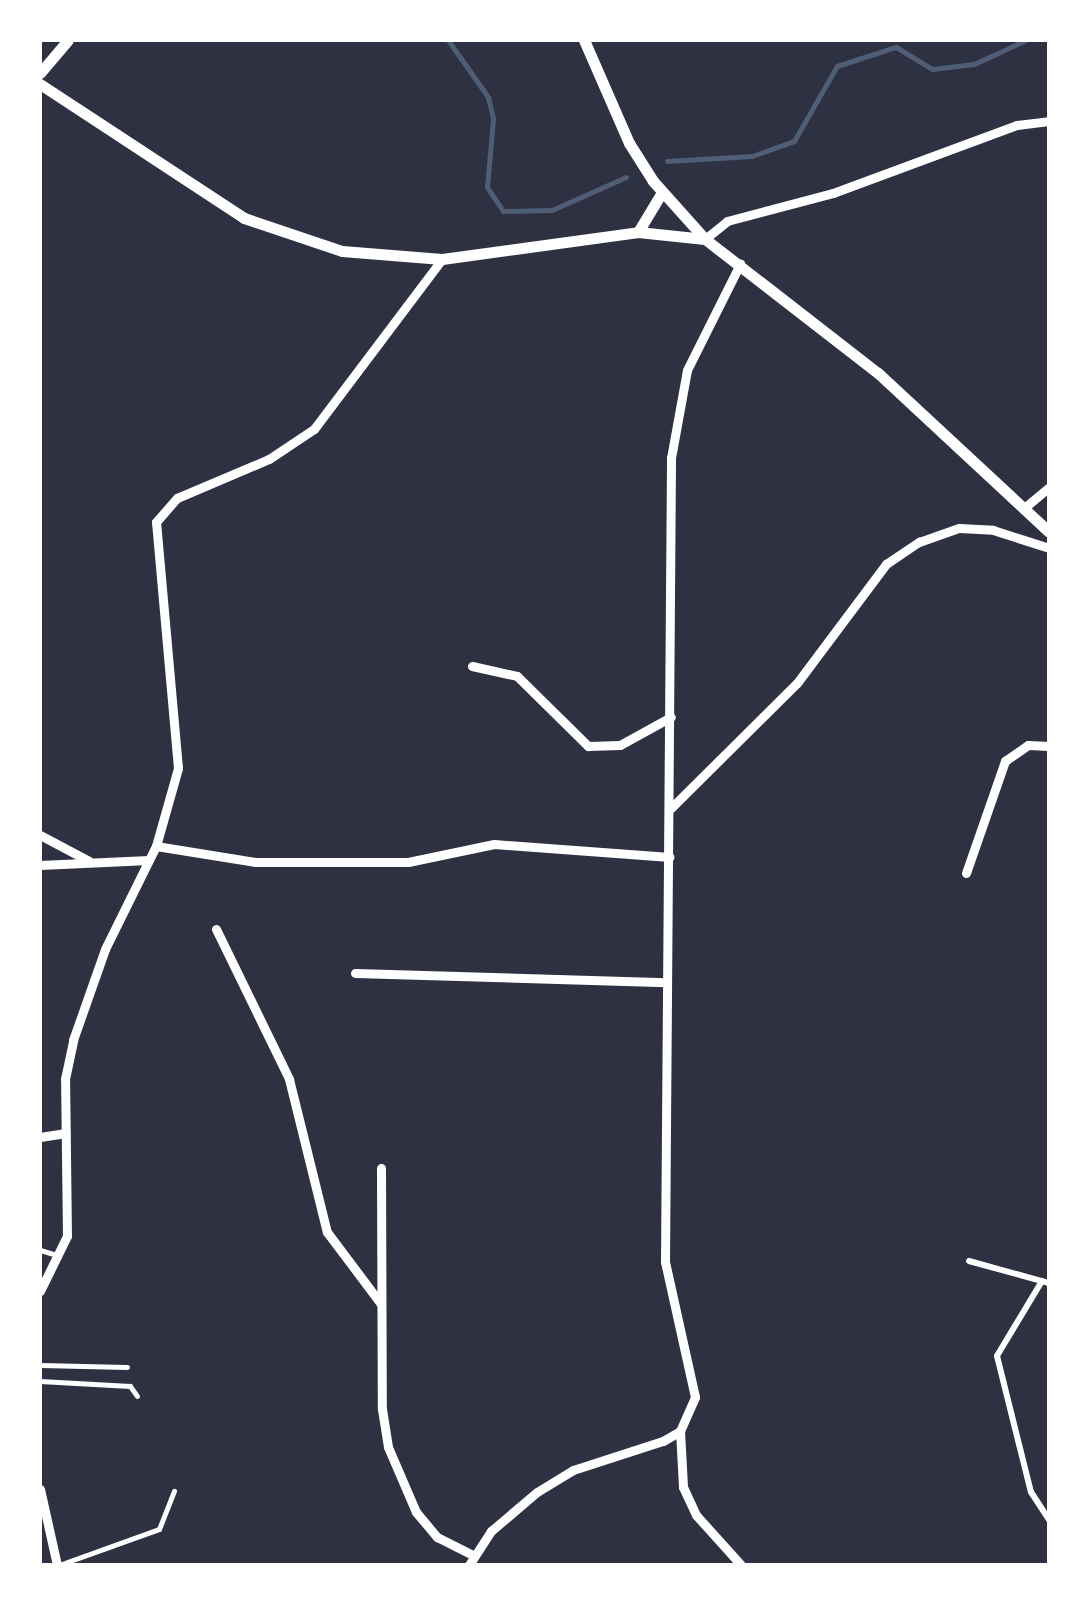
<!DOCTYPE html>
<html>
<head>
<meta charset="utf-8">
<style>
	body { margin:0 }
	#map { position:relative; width:1089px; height:1605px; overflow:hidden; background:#2d3142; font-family:"Archivo Narrow",sans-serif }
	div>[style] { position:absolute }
	.stream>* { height:5px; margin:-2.5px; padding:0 2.5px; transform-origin:2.5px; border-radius:2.5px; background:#4f5d75 }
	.service>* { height:5px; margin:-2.5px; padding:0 2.5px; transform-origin:2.5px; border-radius:2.5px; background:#fff }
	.pedestrian>* { height:6px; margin:-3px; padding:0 3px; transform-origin:3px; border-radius:3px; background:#fff }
	.minor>* { height:9px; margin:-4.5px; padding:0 4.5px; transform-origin:4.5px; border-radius:4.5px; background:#fff }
	.tertiary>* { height:11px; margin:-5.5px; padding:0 5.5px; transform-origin:5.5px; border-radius:5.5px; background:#fff }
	span { translate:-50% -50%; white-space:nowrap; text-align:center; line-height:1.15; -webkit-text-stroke:10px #fff; paint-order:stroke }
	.frame { position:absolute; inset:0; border:42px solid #fff; pointer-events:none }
</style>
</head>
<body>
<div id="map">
	<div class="stream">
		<i style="left:448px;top:40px;width:70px;rotate:54.9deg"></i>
		<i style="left:488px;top:97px;width:23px;rotate:77deg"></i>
		<i style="left:493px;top:119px;width:68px;rotate:95deg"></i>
		<i style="left:487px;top:187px;width:29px;rotate:56deg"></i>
		<i style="left:503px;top:211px;width:49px;rotate:-1.2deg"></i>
		<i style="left:552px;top:210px;width:81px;rotate:-24deg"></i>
		<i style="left:667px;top:161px;width:85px;rotate:-3.4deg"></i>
		<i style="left:752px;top:156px;width:45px;rotate:-19.7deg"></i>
		<i style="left:794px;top:141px;width:86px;rotate:-60.2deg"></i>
		<i style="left:837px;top:66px;width:62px;rotate:-17.9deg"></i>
		<i style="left:896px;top:47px;width:42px;rotate:31.4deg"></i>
		<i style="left:932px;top:69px;width:42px;rotate:-6.8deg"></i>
		<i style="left:974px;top:64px;width:57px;rotate:-24.8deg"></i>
	</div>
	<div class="service">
		<i style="left:40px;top:1250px;width:17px;rotate:17deg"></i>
		<i style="left:40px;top:1365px;width:87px;rotate:1.3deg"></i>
		<i style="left:40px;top:1381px;width:90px;rotate:3.2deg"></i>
		<i style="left:130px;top:1386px;width:12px;rotate:55deg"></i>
		<i style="left:59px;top:1565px;width:106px;rotate:-19.8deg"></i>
		<i style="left:159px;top:1529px;width:41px;rotate:-68.5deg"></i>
	</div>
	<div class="pedestrian">
		<i style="left:969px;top:1261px;width:83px;rotate:15.4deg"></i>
		<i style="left:1042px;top:1281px;width:87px;rotate:121deg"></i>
		<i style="left:997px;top:1356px;width:140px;rotate:76deg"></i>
		<i style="left:1031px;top:1492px;width:33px;rotate:57deg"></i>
	</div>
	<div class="minor">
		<i style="left:705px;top:239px;width:28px;rotate:-39deg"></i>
		<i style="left:727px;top:221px;width:110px;rotate:-14.8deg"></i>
		<i style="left:833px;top:193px;width:196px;rotate:-20.3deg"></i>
		<i style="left:1017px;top:125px;width:32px;rotate:-7deg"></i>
		<i style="left:1023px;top:509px;width:34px;rotate:-40deg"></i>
		<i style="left:472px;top:666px;width:46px;rotate:12.5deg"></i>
		<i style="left:517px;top:676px;width:100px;rotate:44.6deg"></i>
		<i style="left:588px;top:746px;width:32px;rotate:-2deg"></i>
		<i style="left:620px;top:745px;width:58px;rotate:-28.8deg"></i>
		<i style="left:671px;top:808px;width:177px;rotate:-44.8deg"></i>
		<i style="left:797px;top:683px;width:149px;rotate:-53.2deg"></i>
		<i style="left:886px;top:564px;width:40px;rotate:-34deg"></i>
		<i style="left:919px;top:542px;width:42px;rotate:-19.3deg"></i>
		<i style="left:959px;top:528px;width:34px;rotate:3deg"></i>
		<i style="left:993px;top:530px;width:59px;rotate:17.8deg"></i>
		<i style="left:40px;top:835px;width:55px;rotate:28deg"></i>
		<i style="left:156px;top:846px;width:101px;rotate:9.1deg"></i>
		<i style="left:256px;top:862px;width:152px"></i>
		<i style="left:408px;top:862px;width:88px;rotate:-11.8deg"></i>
		<i style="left:494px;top:844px;width:176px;rotate:4.2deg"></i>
		<i style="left:40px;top:865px;width:109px;rotate:-2.6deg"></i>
		<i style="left:966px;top:873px;width:119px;rotate:-70.8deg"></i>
		<i style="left:1005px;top:761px;width:28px;rotate:-35deg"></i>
		<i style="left:1028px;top:745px;width:21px;rotate:3deg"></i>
		<i style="left:216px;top:929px;width:167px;rotate:64deg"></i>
		<i style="left:289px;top:1079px;width:158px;rotate:76.1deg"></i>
		<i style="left:327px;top:1232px;width:90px;rotate:53.1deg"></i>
		<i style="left:355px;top:973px;width:311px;rotate:1.7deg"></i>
		<i style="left:40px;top:1137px;width:26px;rotate:-9deg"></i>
		<i style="left:381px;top:1168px;width:241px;rotate:89.8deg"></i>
		<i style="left:382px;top:1409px;width:38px;rotate:81deg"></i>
		<i style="left:388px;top:1447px;width:71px;rotate:66.7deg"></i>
		<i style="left:416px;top:1512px;width:33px;rotate:50deg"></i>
		<i style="left:437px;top:1537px;width:40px;rotate:26.6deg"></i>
		<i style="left:40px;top:1291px;width:61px;rotate:-63.9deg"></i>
		<i style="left:67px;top:1236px;width:157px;rotate:-90.7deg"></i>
		<i style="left:65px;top:1079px;width:40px;rotate:-78deg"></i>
		<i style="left:73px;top:1040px;width:96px;rotate:-70.6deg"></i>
		<i style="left:105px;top:949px;width:115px;rotate:-63.7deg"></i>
		<i style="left:156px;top:846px;width:81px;rotate:-74.2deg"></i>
		<i style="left:178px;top:768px;width:247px;rotate:-95.1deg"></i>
		<i style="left:156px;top:522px;width:32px;rotate:-49deg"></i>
		<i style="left:177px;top:498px;width:100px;rotate:-23deg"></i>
		<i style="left:269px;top:459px;width:54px;rotate:-33.7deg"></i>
		<i style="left:314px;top:429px;width:213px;rotate:-53deg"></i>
		<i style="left:680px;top:1431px;width:56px;rotate:86.9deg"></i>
		<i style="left:683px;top:1487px;width:31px;rotate:65deg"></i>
		<i style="left:696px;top:1515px;width:67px;rotate:48deg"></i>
		<i style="left:40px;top:1489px;width:78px;rotate:77.4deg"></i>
		<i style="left:469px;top:1565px;width:40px;rotate:-57.1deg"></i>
		<i style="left:491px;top:1531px;width:60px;rotate:-40.3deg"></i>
		<i style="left:537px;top:1492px;width:42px;rotate:-31.4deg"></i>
		<i style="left:573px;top:1470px;width:95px;rotate:-17.9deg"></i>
		<i style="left:663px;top:1441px;width:20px;rotate:-30deg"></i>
		<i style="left:680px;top:1431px;width:37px;rotate:-66deg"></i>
		<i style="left:695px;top:1397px;width:138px;rotate:-102.5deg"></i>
		<i style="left:665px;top:1262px;width:804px;rotate:-89.57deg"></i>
		<i style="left:671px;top:458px;width:89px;rotate:-79.7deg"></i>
		<i style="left:687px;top:370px;width:119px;rotate:-63.4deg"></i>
	</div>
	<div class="tertiary">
		<i style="left:584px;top:40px;width:112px;rotate:66.4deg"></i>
		<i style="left:629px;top:143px;width:45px;rotate:57.7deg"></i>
		<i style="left:653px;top:181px;width:78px;rotate:48.1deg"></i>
		<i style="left:705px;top:239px;width:219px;rotate:37.8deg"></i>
		<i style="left:878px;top:373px;width:233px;rotate:42.9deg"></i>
		<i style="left:40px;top:73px;width:43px;rotate:-49.7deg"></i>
		<i style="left:40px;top:84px;width:244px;rotate:33.3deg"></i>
		<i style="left:244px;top:218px;width:103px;rotate:18.6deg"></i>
		<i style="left:342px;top:251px;width:100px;rotate:4.6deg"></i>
		<i style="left:442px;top:259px;width:198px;rotate:-7.8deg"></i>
		<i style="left:638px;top:232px;width:67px;rotate:6deg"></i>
		<i style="left:638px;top:232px;width:47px;rotate:-59deg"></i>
	</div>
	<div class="frame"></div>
</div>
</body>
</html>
